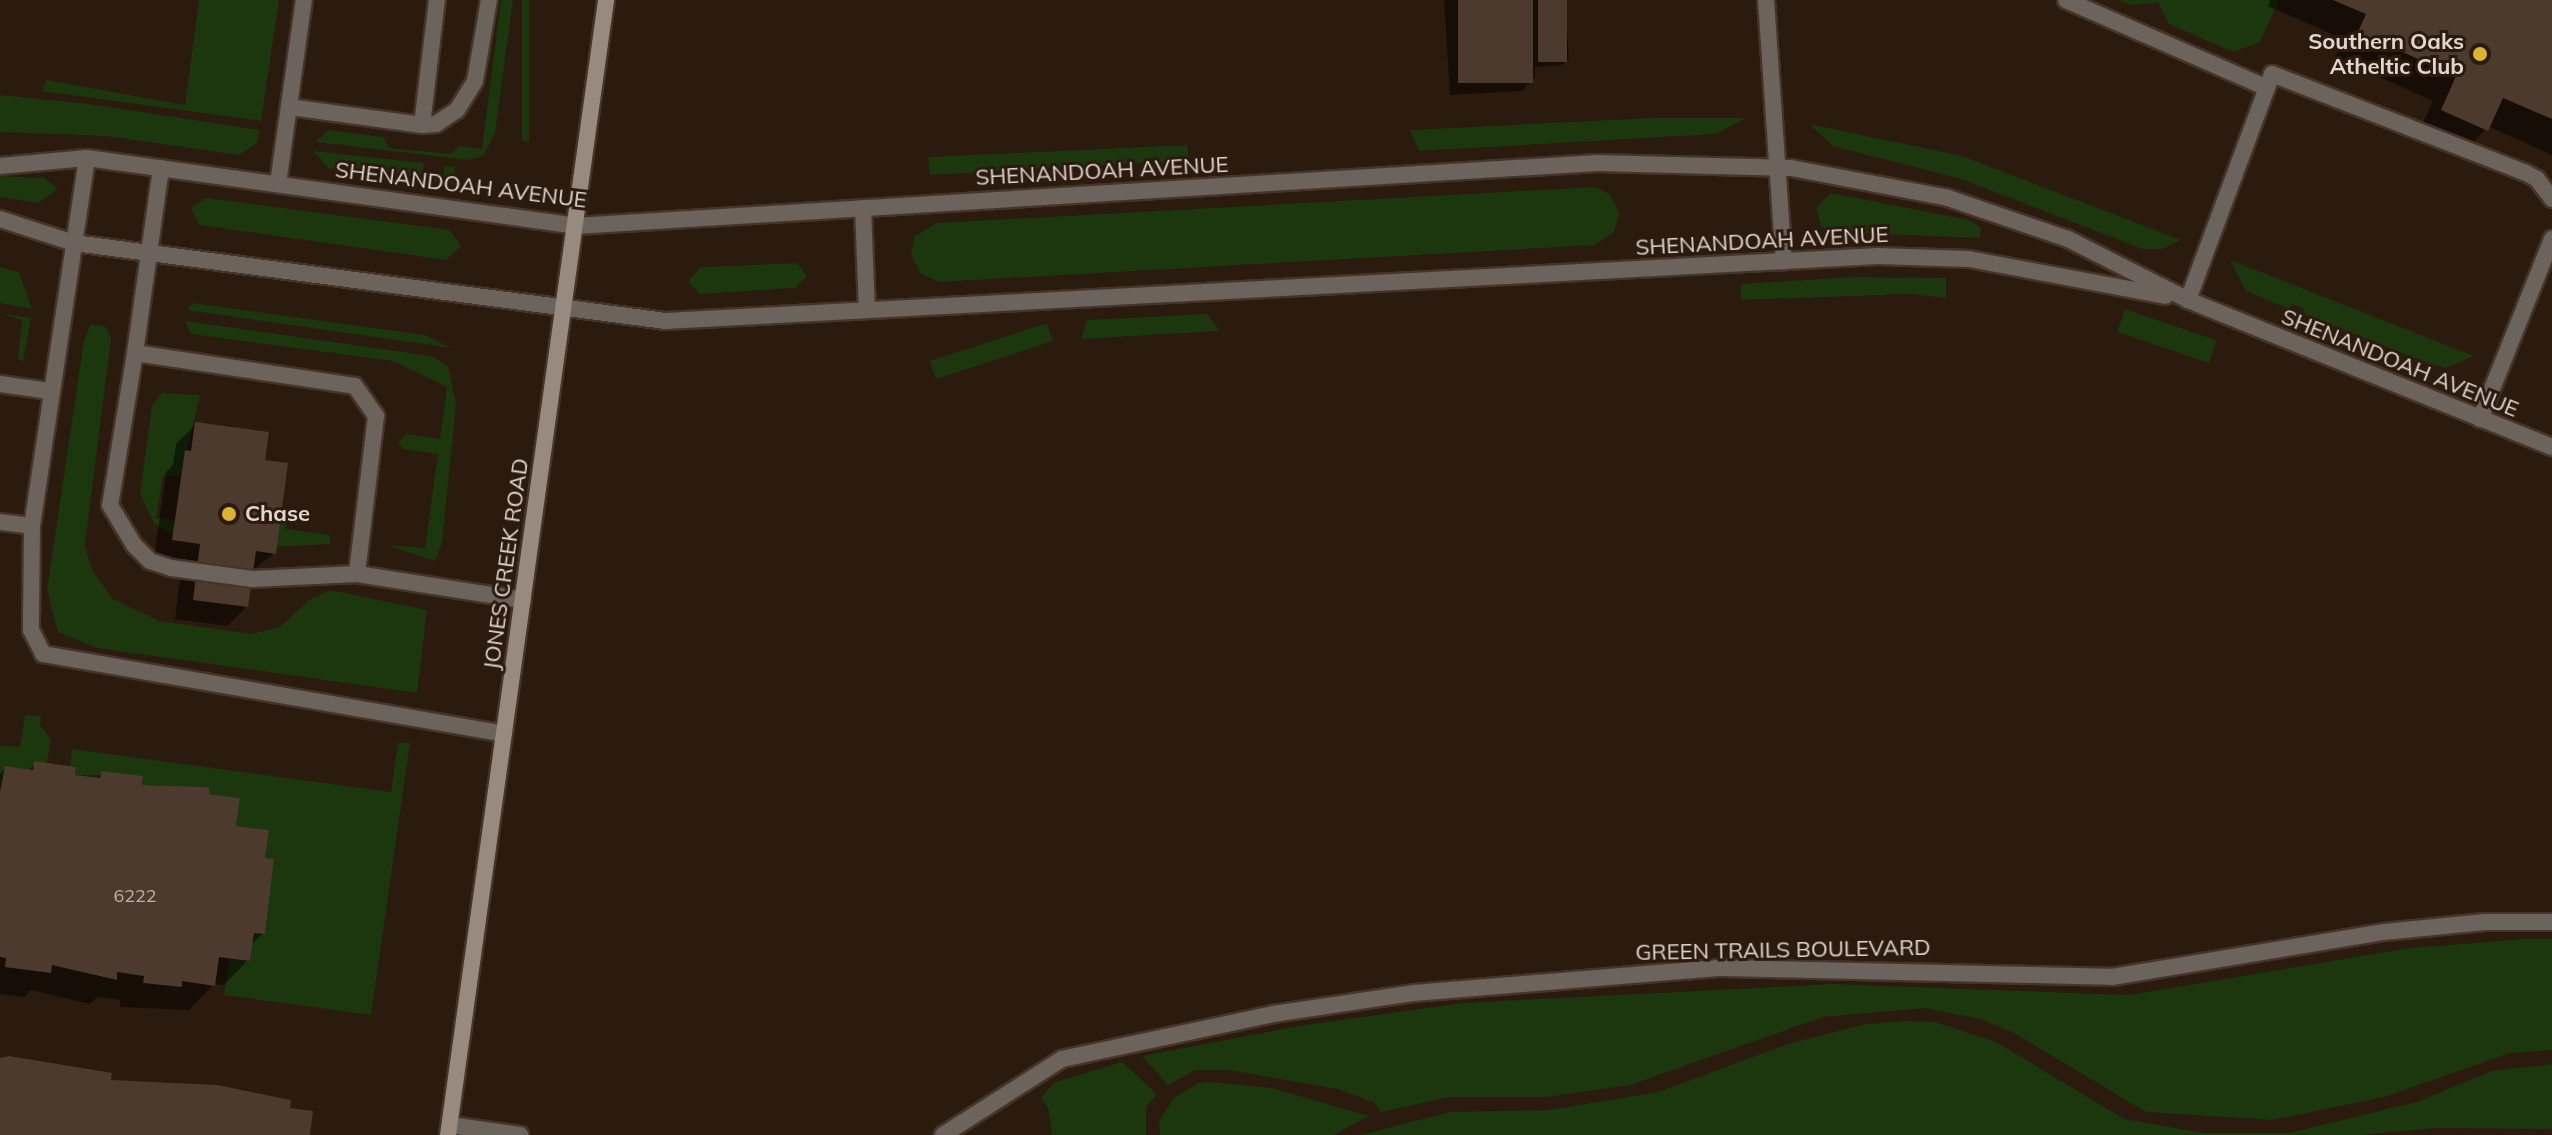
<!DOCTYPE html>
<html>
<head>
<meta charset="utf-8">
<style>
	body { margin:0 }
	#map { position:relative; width:2552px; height:1135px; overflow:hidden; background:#2b1a0e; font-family:Mulish,sans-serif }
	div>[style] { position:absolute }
	.green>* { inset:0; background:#1c360e; transform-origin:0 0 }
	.shadow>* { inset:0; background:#0007 }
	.building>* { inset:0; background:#4d3a2e; transform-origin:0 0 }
	.roads { filter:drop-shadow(2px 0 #453429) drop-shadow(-2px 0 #453429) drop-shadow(0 2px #453429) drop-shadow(0 -2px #453429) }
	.service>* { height:16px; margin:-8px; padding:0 8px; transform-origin:8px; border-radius:8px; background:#6b635c }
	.minor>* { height:16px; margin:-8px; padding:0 8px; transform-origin:8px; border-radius:8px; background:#6b635c }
	.secondary>* { height:16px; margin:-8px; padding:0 8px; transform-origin:8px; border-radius:8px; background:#988a7f }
	.dots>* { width:22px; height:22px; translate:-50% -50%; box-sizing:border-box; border:4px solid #2b1a0e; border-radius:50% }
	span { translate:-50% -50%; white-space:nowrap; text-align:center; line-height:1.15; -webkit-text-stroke:6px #2b1a0e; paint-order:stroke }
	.number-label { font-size:18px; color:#bdafa6 }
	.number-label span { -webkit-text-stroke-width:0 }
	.poi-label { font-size:22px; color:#e2d6ce; font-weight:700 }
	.right { translate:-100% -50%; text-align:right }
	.left { translate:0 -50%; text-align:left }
	.street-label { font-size:22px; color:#e2d6ce }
</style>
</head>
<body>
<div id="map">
	<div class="green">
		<i style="clip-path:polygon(199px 0,279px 0,261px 121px,42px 91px,46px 80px,185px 105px)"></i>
		<i style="clip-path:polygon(501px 0,513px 0,495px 133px,484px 155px,469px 160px,315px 142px,329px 130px,383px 137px,389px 148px,451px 154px,459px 146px,482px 149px)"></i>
		<i style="left:522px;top:0;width:7px;height:141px"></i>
		<i style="clip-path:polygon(2119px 0,2279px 0,2260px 42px,2233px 52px,2169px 24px,2158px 2px,2131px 5px)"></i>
		<i style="clip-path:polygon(0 95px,89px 104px,260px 130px,257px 143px,239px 155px,106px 136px,0 132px)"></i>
		<i style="clip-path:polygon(1653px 118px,1746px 118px,1716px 134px,1419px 151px,1410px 130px)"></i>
		<i style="clip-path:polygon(1809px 124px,1962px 156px,2181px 240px,2162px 249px,2143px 249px,1961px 179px,1833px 146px)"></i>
		<i style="clip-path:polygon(1187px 145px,1189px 160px,930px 175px,928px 157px)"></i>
		<i style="clip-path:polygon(313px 151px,424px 163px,423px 170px,433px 175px,444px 176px,444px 166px,455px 167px,454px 183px,466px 185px,328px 168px)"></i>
		<i style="clip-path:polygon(0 176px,44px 178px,58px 189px,38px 203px,0 197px)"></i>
		<i style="clip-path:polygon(1595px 187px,1610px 194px,1619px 213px,1614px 232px,1595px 245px,939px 282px,920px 273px,911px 254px,915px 236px,937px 223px)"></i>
		<i style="clip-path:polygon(1831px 193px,1969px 220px,1981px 227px,1980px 238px,1829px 232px,1821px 226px,1816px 208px)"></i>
		<i style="clip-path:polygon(207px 198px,450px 230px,461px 246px,446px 260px,199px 225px,191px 208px)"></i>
		<i style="clip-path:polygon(2230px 260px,2474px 356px,2446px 368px,2420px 360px,2302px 314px,2304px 309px,2292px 304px,2289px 309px,2246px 291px)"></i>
		<i style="clip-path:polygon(797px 263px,807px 276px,795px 288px,700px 294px,688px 282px,701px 267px)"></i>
		<i style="clip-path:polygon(0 267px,19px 272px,32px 309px,0 303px)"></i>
		<i style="clip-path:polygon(1855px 277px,1946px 278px,1946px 298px,1910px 294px,1741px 300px,1741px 284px)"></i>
		<i style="clip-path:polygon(193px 303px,425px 335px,451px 348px,187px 310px)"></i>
		<i style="left:2125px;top:309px;width:97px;height:24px;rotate:19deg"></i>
		<i style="clip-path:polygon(0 313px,31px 318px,23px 362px,18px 359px,22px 320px)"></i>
		<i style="clip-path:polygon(1207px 314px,1220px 331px,1081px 339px,1087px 320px)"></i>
		<i style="clip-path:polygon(185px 321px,431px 356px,448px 366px,456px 405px,442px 543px,435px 561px,386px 545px,425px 548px,438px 454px,403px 449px,398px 443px,406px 434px,440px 439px,447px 387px,393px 361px,191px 334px)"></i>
		<i style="left:1047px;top:323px;width:19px;height:123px;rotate:72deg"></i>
		<i style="clip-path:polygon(91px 324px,106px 327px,111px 339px,85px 545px,92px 570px,113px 599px,159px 621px,252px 634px,281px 626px,309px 600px,330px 590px,427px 610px,417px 693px,97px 648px,58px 632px,47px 590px,84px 340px)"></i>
		<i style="clip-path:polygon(162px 393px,200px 395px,181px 476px,163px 475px,156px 518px,175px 520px,173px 535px,154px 523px,140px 494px,152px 405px)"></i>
		<i style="clip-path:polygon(282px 507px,287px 512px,286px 529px,329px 535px,331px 544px,277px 547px)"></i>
		<i style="clip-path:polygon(25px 715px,41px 716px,40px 725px,51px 740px,47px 763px,35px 762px,33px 770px,5px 766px,0 792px,0 745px,20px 747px)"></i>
		<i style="clip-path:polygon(398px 743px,410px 743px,371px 1015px,224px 995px,230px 959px,250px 961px,254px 933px,265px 934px,274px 860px,265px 858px,269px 830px,236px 826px,240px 798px,209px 794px,209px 787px,142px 785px,143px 776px,75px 775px,76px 767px,70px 766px,72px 749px,391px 792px)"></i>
		<i style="clip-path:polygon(2524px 939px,2552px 939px,2552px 1050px,2510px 1053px,2384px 1097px,2272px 1120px,2146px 1112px,2014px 1033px,1980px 1019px,1925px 1008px,1823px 1017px,1630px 1085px,1547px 1097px,1451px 1097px,1381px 1112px,1375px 1103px,1338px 1089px,1229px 1070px,1195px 1070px,1168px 1085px,1142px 1056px,1299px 1026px,1462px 1003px,1833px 984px,2129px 995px,2410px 948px)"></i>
		<i style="clip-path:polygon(1905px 1021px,1935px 1022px,1996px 1042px,2124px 1119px,2204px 1133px,2289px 1133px,2417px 1102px,2492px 1071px,2552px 1064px,2552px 1129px,2437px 1128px,2359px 1135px,1361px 1135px,1449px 1112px,1549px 1110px,1658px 1092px,1788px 1044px,1865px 1024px)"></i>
		<i style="clip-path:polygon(1122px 1062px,1157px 1094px,1146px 1107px,1146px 1135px,1052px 1135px,1048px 1108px,1041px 1098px,1055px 1082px)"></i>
		<i style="clip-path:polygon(1212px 1082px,1272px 1088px,1369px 1116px,1334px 1135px,1160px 1135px,1159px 1121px,1174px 1098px,1198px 1083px)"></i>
	</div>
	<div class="shadow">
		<i style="clip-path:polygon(1444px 0,1565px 0,1569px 59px,1562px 65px,1535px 67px,1535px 77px,1522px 91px,1450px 95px)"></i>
		<i style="clip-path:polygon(2270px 0,2552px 0,2552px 155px,2488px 126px,2462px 155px,2417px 135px,2433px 101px,2335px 57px,2343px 39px,2268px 6px)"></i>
		<i style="clip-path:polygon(195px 425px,263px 462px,274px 553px,251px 572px,247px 606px,227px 626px,175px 619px,182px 563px,154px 559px,166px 472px,173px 465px,176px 444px)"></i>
		<i style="clip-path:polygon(35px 764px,73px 777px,96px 779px,102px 773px,140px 787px,207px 795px,263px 860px,263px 933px,250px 946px,248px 960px,224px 985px,214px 984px,189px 1010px,120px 1007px,120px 1000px,97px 997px,90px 1004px,31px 990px,24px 997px,0 994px,0 774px,6px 768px,28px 771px)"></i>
	</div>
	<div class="building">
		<i style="left:1458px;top:0;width:75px;height:83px"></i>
		<i style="left:1538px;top:0;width:29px;height:62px"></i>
		<i style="clip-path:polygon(2333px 0,2552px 0,2552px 119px,2503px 98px,2488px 131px,2441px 110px,2456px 76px,2358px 32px,2366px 14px)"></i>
		<i style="clip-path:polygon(195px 422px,269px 432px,265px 460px,288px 463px,276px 554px,256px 551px,248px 607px,193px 600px,200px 544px,172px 540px,185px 450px,191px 451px)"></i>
		<i style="clip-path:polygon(34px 761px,76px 767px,75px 775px,100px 778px,101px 771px,143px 776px,142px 785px,209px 787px,209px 794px,240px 798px,236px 826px,269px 830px,265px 858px,274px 859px,265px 934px,254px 933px,250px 961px,219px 957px,215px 986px,182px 981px,182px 987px,143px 983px,144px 976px,117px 972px,117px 980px,52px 965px,51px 973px,5px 967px,6px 958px,0 957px,0 792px,5px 766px,33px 770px)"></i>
		<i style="clip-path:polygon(9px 1056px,112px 1073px,111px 1080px,217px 1085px,291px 1100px,290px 1108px,313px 1111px,310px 1135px,0 1135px,0 1058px)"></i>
	</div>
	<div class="roads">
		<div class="service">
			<i style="left:1766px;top:0;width:262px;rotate:86.1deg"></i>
			<i style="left:2066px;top:0;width:219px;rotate:23.6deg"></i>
			<i style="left:289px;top:107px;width:134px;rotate:7.7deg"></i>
			<i style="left:422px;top:125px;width:126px;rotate:-83.2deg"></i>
			<i style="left:422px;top:125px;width:14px;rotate:-4deg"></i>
			<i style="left:436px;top:124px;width:25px;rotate:-34deg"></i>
			<i style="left:457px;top:110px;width:34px;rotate:-58deg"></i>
			<i style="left:475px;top:81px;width:82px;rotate:-80.2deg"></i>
			<i style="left:87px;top:158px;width:372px;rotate:98.5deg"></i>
			<i style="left:32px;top:526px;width:104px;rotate:90.6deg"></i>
			<i style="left:31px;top:630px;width:27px;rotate:63deg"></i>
			<i style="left:43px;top:654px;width:468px;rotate:9.8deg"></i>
			<i style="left:161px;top:168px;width:187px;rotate:98deg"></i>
			<i style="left:135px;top:353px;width:222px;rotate:8.5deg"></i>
			<i style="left:355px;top:386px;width:37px;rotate:55deg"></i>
			<i style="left:376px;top:416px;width:159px;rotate:96.9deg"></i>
			<i style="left:357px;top:574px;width:168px;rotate:8.9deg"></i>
			<i style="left:278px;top:184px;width:186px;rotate:-82deg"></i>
			<i style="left:863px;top:208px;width:102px;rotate:87.8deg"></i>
			<i style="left:2188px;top:300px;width:241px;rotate:-69.6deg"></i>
			<i style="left:2272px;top:74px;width:270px;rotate:21.3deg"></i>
			<i style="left:2524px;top:172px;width:15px;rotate:28deg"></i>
			<i style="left:2537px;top:179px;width:25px;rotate:53deg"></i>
			<i style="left:135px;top:353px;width:154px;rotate:99.3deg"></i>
			<i style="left:110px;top:505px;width:47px;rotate:59deg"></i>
			<i style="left:134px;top:545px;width:23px;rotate:45deg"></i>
			<i style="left:150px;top:561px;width:22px;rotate:18deg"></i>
			<i style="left:171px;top:568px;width:82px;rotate:7.7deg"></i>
			<i style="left:252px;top:579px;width:105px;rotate:-2.7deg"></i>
			<i style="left:0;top:384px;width:50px;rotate:8deg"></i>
			<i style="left:2480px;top:419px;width:194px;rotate:-68.2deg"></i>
			<i style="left:0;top:522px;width:32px;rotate:7deg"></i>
		</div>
		<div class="minor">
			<i style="left:0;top:166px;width:87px;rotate:-5.3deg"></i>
			<i style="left:87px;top:158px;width:493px;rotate:7.9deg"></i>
			<i style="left:575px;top:226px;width:1024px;rotate:-3.53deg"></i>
			<i style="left:1597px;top:163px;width:194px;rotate:1.5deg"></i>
			<i style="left:1791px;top:168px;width:160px;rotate:10.8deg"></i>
			<i style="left:1948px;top:198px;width:127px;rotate:18.9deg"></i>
			<i style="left:2068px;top:239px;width:135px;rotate:26.9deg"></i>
			<i style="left:2188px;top:300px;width:393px;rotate:22deg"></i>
			<i style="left:0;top:219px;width:78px;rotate:18deg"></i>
			<i style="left:74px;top:243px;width:597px;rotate:7.51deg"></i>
			<i style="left:666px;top:321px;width:1214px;rotate:-3.07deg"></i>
			<i style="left:1878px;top:256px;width:91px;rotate:1.9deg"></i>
			<i style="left:1969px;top:259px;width:200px;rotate:10.6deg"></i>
			<i style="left:450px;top:1125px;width:71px;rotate:8.1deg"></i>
			<i style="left:943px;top:1135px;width:141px;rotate:-32.6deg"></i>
			<i style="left:1062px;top:1059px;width:216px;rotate:-12deg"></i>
			<i style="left:1273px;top:1014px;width:143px;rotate:-8.5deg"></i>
			<i style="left:1414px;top:993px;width:308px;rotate:-4.7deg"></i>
			<i style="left:1721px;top:968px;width:391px;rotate:1.3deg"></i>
			<i style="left:2112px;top:977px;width:276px;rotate:-9.4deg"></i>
			<i style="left:2384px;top:932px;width:101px;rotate:-5.7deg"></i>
			<i style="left:2485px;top:922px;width:67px"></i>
		</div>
		<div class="secondary">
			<i style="left:448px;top:1135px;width:1146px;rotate:-82.07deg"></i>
		</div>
	</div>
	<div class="dots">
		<i style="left:2480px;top:54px;background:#dab333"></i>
		<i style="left:229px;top:514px;background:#dab333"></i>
	</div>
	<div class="number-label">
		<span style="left:135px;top:896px">6222</span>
	</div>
	<div class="poi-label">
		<span class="right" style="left:2464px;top:54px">Southern Oaks<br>Atheltic Club</span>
		<span class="left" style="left:245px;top:514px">Chase</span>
	</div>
	<div class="street-label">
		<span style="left:1102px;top:171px;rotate:-3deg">SHENANDOAH AVENUE</span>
		<span style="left:461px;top:185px;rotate:7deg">SHENANDOAH AVENUE</span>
		<span style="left:1762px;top:241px;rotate:-3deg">SHENANDOAH AVENUE</span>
		<span style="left:2400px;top:363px;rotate:22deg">SHENANDOAH AVENUE</span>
		<span style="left:506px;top:564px;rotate:-82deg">JONES CREEK ROAD</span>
		<span style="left:1783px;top:950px;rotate:-1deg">GREEN TRAILS BOULEVARD</span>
	</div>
</div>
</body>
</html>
